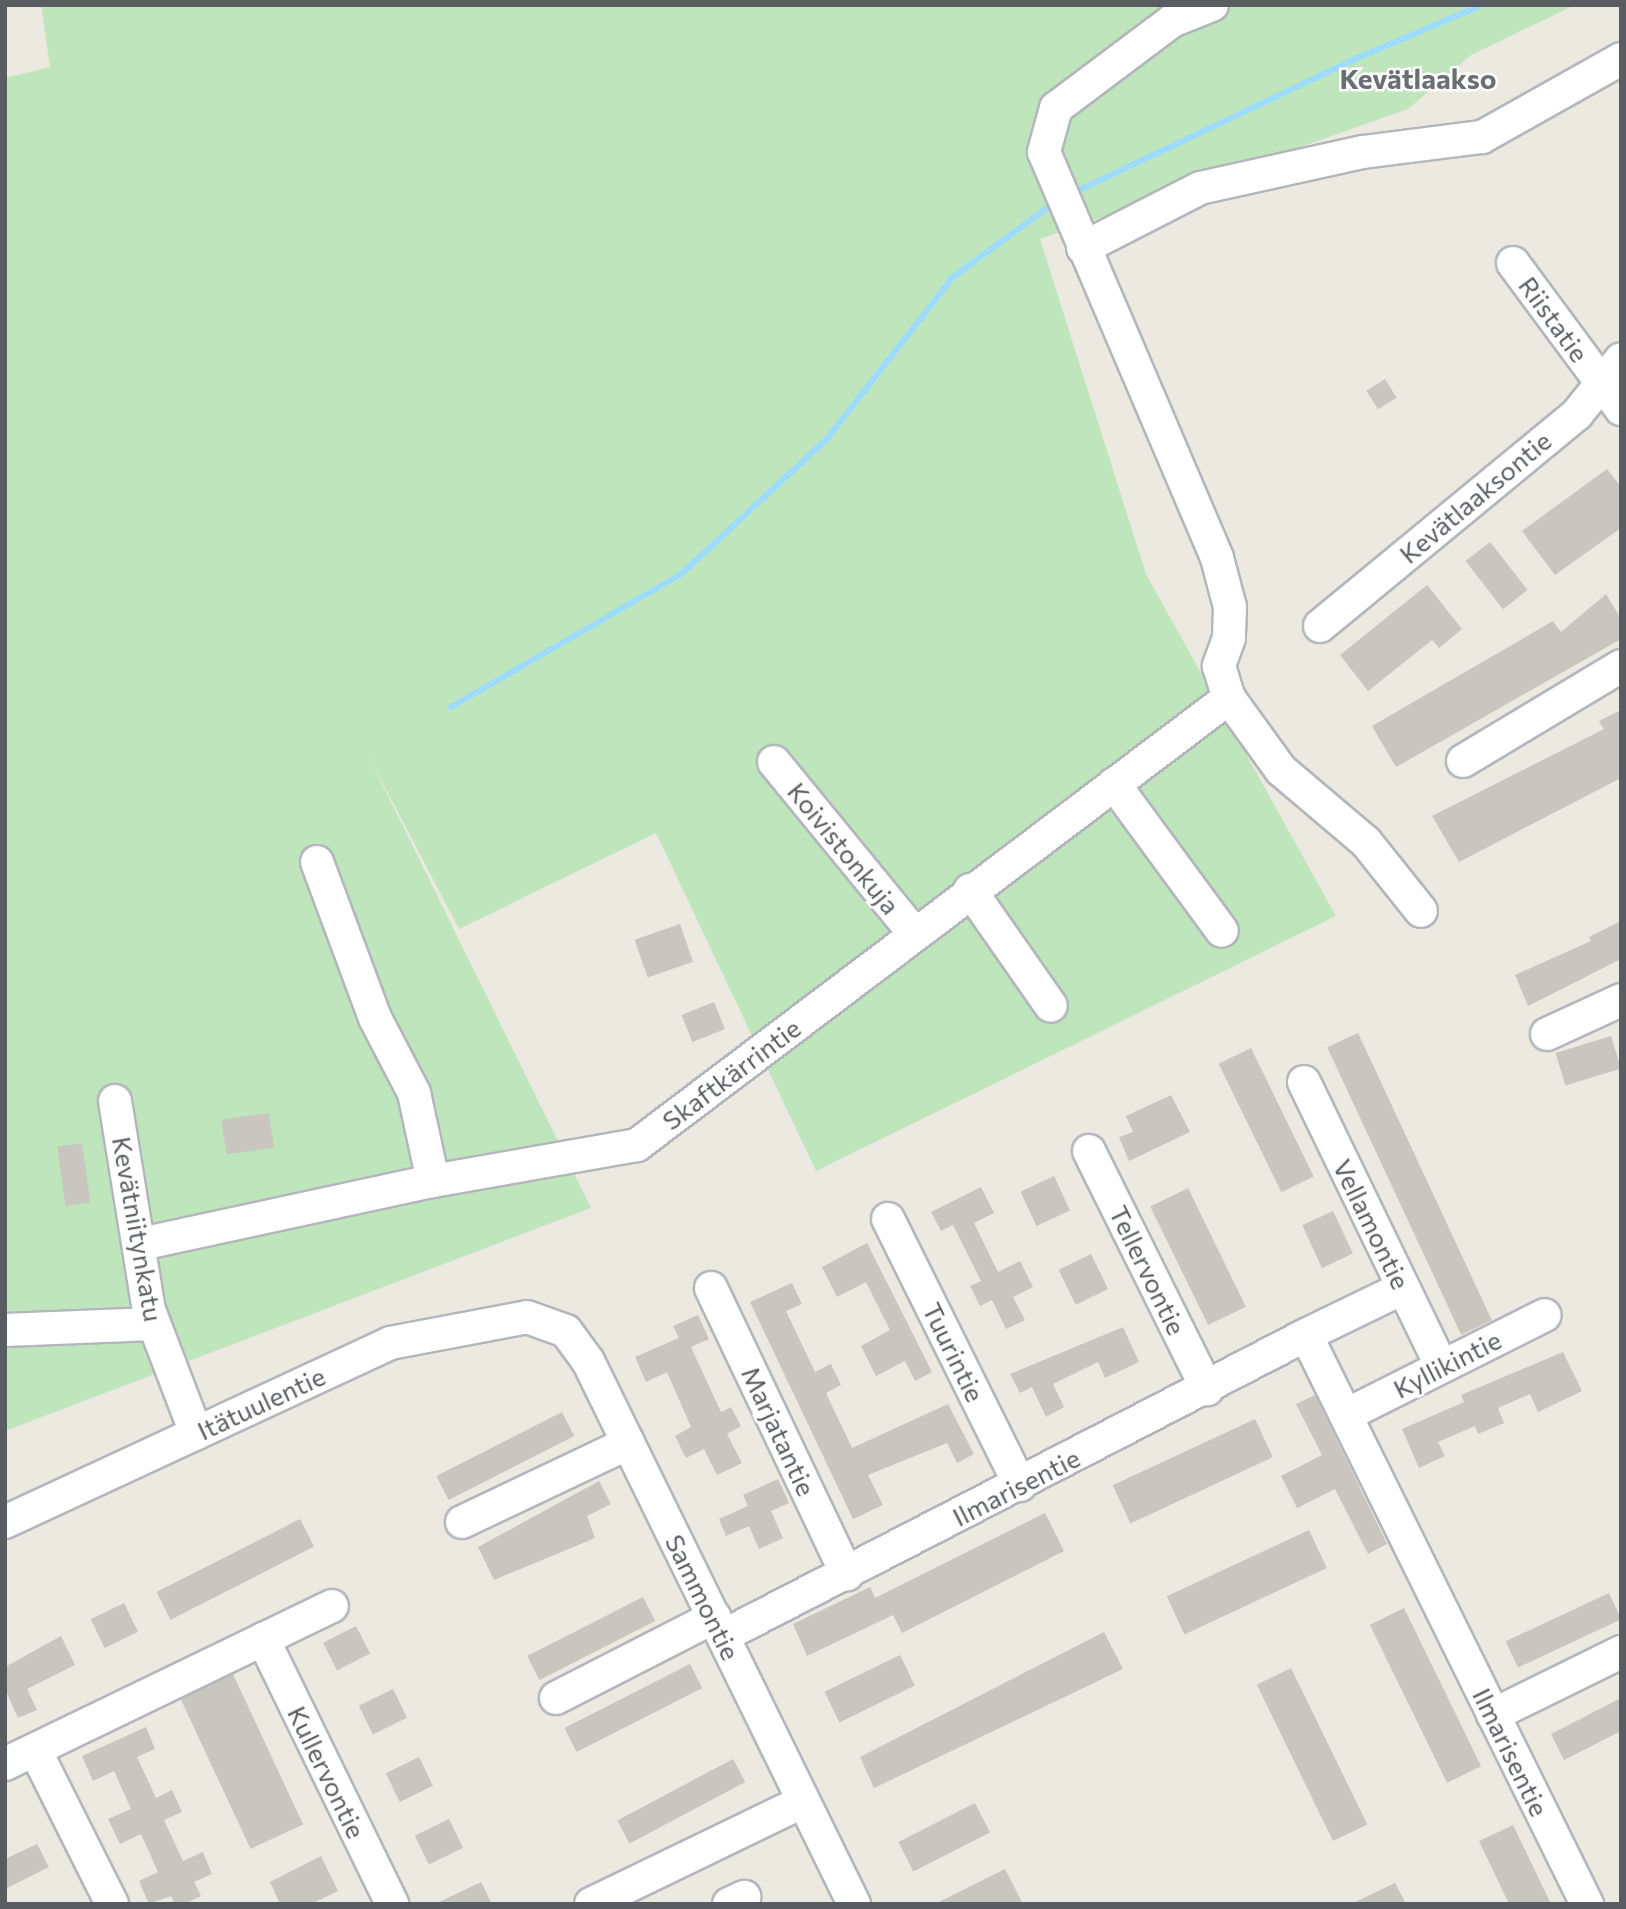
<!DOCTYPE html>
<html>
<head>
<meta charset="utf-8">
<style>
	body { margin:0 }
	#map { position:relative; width:1626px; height:1909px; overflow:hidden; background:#ece9e0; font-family:Commissioner,sans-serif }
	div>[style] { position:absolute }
	.green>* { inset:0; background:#bfe5bc }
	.stream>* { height:6px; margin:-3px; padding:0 3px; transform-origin:3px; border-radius:3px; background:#9ddcff }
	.building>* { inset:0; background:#c9c5bf; transform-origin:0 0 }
	.roads { filter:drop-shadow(2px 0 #b3b7bb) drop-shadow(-2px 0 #b3b7bb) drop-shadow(0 2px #b3b7bb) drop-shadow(0 -2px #b3b7bb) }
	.minor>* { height:32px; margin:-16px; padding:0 16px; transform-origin:16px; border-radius:16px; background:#fff }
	span { translate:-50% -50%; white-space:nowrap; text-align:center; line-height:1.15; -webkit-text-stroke:5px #fff; paint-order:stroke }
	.street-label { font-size:26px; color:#595d62 }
	.neighbourhood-label { font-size:28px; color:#6a6f74; font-weight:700 }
	.frame { position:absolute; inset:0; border:7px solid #595d62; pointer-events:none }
</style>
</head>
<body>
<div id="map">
	<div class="green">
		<i style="clip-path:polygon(41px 5px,1575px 5px,1471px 55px,1408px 109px,1040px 239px,1146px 574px,1336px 916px,816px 1171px,656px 833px,459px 929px,368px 755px,591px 1208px,5px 1431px,5px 78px,50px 67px)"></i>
	</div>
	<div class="stream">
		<i style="left:1071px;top:194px;width:314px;rotate:-25.4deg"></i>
		<i style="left:1355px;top:59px;width:138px;rotate:-23deg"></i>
		<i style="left:451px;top:707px;width:264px;rotate:-30deg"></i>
		<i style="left:680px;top:575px;width:199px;rotate:-42.8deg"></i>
		<i style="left:826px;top:440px;width:207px;rotate:-52.1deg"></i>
		<i style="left:953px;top:277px;width:127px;rotate:-36.3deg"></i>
	</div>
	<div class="building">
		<i style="left:1385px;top:379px;width:22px;height:22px;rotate:58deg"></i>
		<i style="clip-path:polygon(1607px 469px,1621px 487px,1621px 528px,1555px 575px,1522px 531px)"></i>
		<i style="left:1490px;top:542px;width:61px;height:31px;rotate:52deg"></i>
		<i style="clip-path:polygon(1427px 585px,1462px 629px,1439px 648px,1432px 640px,1368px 691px,1340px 655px)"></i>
		<i style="clip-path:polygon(1606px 594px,1621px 619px,1621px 639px,1396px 767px,1372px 726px,1553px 621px,1561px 632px)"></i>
		<i style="clip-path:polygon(1621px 710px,1621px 778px,1459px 862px,1432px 816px,1604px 729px,1599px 721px)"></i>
		<i style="clip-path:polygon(1621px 921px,1621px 959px,1528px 1006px,1515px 975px,1591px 941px,1589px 937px)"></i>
		<i style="left:680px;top:924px;width:40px;height:48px;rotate:71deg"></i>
		<i style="left:714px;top:1002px;width:29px;height:35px;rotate:68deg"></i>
		<i style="left:1358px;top:1033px;width:317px;height:34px;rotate:65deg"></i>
		<i style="left:1611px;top:1036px;width:34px;height:58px;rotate:73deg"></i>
		<i style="left:1251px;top:1048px;width:143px;height:36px;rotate:64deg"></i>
		<i style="clip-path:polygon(1171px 1095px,1190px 1132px,1129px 1161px,1119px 1137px,1133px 1132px,1126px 1116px)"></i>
		<i style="left:269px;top:1113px;width:35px;height:48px;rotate:82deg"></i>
		<i style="left:82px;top:1143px;width:60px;height:25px;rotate:82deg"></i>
		<i style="left:1054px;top:1176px;width:38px;height:37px;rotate:65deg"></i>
		<i style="clip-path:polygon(981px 1187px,994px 1213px,974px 1223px,998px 1272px,1020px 1261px,1033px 1287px,1013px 1297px,1025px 1320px,1006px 1329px,992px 1300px,980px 1306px,970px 1286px,981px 1281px,953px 1225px,941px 1231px,931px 1212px)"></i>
		<i style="left:1188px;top:1188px;width:132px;height:42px;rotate:64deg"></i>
		<i style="left:1333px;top:1211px;width:47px;height:34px;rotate:65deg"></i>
		<i style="clip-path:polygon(867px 1243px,932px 1372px,915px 1381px,905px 1361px,876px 1376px,861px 1346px,890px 1330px,866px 1282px,837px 1297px,822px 1267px)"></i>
		<i style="left:1091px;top:1254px;width:39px;height:36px;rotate:64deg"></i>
		<i style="clip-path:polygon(792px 1283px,802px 1304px,786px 1311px,815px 1372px,831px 1364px,841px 1385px,826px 1393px,852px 1448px,948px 1404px,974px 1454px,957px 1463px,947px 1443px,868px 1475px,883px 1505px,853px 1519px,750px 1302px)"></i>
		<i style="clip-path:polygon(698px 1315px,709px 1339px,691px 1347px,721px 1412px,731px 1407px,741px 1426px,727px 1434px,742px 1463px,717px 1475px,704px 1449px,686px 1458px,675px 1436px,691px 1427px,667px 1372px,646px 1382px,635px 1357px,679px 1338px,673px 1326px)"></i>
		<i style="clip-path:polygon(1123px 1327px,1139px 1362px,1105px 1378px,1098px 1362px,1053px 1384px,1064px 1407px,1046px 1417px,1032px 1387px,1020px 1393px,1010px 1374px)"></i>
		<i style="clip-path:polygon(1563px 1352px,1582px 1391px,1538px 1412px,1530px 1394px,1498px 1408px,1504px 1423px,1478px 1434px,1475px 1426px,1438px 1442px,1445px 1456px,1419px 1468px,1402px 1429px,1464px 1402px,1461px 1395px)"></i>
		<i style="clip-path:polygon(1315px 1395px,1387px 1544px,1368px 1554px,1335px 1489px,1297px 1508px,1281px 1476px,1322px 1455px,1296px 1404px)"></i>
		<i style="left:562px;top:1412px;width:27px;height:141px;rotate:63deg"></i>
		<i style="left:1255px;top:1419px;width:42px;height:157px;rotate:65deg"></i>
		<i style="clip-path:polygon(778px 1479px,789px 1503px,771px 1511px,783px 1538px,759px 1549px,749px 1526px,726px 1536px,719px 1519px,748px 1506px,743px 1495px)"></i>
		<i style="clip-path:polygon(599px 1481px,611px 1504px,587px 1516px,595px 1538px,494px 1580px,478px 1547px)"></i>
		<i style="clip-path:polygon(1045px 1513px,1064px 1551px,902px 1633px,893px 1615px,807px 1656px,793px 1624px,870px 1587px,875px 1598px)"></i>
		<i style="left:300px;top:1519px;width:31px;height:161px;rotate:63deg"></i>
		<i style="left:1309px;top:1530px;width:42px;height:157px;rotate:65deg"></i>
		<i style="left:1609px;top:1593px;width:29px;height:114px;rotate:65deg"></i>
		<i style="left:643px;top:1597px;width:27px;height:130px;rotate:63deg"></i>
		<i style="left:124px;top:1603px;width:32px;height:37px;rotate:64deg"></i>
		<i style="left:1404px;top:1608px;width:176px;height:38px;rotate:64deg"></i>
		<i style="left:356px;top:1626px;width:31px;height:37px;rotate:63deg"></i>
		<i style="clip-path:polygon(1104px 1632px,1123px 1669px,874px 1788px,860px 1757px)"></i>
		<i style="clip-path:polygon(61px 1636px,75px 1665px,27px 1689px,37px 1710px,18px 1718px,5px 1689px,5px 1667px)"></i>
		<i style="left:900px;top:1655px;width:34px;height:84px;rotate:64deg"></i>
		<i style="left:690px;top:1664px;width:27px;height:141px;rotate:63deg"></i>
		<i style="left:1291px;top:1668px;width:174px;height:38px;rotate:64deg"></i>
		<i style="left:233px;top:1674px;width:166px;height:58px;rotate:65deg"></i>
		<i style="left:393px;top:1689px;width:32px;height:38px;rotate:64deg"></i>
		<i style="clip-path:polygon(1621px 1698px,1621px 1731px,1564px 1760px,1551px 1734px)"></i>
		<i style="clip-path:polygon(146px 1727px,155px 1749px,137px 1757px,156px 1798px,172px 1790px,182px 1812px,164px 1820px,183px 1861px,203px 1852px,212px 1874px,194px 1882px,201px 1896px,184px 1904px,175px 1904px,171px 1896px,149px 1904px,139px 1881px,158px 1872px,141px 1834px,120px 1844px,108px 1819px,131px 1809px,114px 1771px,93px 1781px,82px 1756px)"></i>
		<i style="left:419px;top:1757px;width:32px;height:37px;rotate:64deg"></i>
		<i style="left:733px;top:1759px;width:26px;height:131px;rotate:62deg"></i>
		<i style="left:975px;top:1803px;width:33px;height:86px;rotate:63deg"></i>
		<i style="left:449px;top:1819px;width:32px;height:38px;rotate:64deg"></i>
		<i style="clip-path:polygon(1513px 1825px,1551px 1904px,1509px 1904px,1479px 1841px)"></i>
		<i style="clip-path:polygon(37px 1844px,49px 1867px,5px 1889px,5px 1859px)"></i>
		<i style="clip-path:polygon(321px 1856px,338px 1891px,311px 1904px,280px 1904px,270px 1882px)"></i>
		<i style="clip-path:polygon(1005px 1869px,1023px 1904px,935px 1904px)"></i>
		<i style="clip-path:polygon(481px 1882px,492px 1904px,435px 1904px)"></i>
		<i style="clip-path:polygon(1395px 1883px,1406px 1904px,1351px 1904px)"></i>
	</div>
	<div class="roads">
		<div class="minor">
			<i style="left:1212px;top:5px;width:43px;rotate:158.2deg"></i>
			<i style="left:1172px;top:21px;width:145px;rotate:143.1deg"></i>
			<i style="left:1056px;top:108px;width:46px;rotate:105.3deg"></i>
			<i style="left:1044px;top:152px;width:441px;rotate:66.9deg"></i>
			<i style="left:1217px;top:558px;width:51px;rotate:75.1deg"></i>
			<i style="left:1230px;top:607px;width:31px;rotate:92deg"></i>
			<i style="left:1229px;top:638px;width:30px;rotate:110deg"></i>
			<i style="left:1219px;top:666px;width:34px;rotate:73deg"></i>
			<i style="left:1229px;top:698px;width:89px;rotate:54.2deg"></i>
			<i style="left:1281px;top:770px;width:111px;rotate:40.3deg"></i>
			<i style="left:1366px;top:842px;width:88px;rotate:51.4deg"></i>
			<i style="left:1083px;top:248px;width:131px;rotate:-27.1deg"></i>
			<i style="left:1200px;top:188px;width:167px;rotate:-12.5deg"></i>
			<i style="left:1363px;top:152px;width:120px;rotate:-7.2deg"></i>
			<i style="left:1482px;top:137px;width:159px;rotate:-29.3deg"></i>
			<i style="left:1513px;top:263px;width:182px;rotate:53.5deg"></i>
			<i style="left:1320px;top:626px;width:333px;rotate:-39.5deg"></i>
			<i style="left:1577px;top:414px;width:70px;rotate:-51.3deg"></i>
			<i style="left:1463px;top:761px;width:184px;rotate:-31deg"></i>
			<i style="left:774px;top:762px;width:222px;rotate:50.7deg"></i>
			<i style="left:1114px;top:784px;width:182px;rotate:53.7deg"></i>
			<i style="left:317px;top:862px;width:166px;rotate:69.6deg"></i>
			<i style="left:375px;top:1018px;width:85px;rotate:62.5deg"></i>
			<i style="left:414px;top:1093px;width:90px;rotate:77.8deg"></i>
			<i style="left:970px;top:890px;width:141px;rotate:55.1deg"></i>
			<i style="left:1547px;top:1034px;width:81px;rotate:-24.7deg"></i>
			<i style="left:1304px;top:1082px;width:315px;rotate:64.2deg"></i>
			<i style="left:115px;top:1101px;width:212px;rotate:80.8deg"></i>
			<i style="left:149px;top:1310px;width:132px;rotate:69.1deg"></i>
			<i style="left:1089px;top:1151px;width:266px;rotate:63.6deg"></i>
			<i style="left:888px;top:1219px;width:297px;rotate:63.6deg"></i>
			<i style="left:141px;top:1244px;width:299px;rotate:-12.2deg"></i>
			<i style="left:433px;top:1181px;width:207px;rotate:-10deg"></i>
			<i style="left:637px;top:1145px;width:742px;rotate:-37.06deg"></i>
			<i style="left:711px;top:1288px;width:317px;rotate:64.6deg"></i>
			<i style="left:5px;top:1330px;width:148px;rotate:-2.3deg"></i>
			<i style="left:1306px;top:1335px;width:108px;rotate:-25.9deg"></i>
			<i style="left:1348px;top:1414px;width:220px;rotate:-26.7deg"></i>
			<i style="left:5px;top:1522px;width:425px;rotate:-24.9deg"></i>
			<i style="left:390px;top:1343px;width:139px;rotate:-10.7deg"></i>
			<i style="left:527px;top:1317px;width:41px;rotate:19.7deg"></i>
			<i style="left:566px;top:1331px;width:37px;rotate:54deg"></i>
			<i style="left:588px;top:1361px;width:605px;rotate:63.9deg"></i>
			<i style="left:462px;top:1522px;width:184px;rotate:-25.4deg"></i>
			<i style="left:723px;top:1636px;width:656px;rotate:-27.31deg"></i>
			<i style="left:1306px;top:1335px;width:635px;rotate:63.72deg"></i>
			<i style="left:263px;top:1639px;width:295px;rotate:64deg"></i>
			<i style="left:556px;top:1698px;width:178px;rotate:-27.1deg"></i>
			<i style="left:1493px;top:1715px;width:143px;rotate:-26.2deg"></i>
			<i style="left:35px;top:1750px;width:172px;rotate:63.4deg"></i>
			<i style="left:5px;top:1764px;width:363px;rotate:-25.8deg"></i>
			<i style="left:591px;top:1904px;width:234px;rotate:-25.8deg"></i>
			<i style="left:729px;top:1904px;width:17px;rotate:-25deg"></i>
		</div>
	</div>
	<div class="street-label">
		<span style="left:1554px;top:319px;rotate:54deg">Riistatie</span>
		<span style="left:1475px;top:497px;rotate:-40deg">Kevätlaaksontie</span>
		<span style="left:844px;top:848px;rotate:51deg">Koivistonkuja</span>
		<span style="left:731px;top:1074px;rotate:-37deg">Skaftkärrintie</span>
		<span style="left:1372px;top:1224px;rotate:64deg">Vellamontie</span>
		<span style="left:138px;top:1229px;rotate:80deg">Kevätniitynkatu</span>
		<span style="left:1148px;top:1270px;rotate:64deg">Tellervontie</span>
		<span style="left:954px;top:1352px;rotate:64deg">Tuurintie</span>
		<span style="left:1447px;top:1364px;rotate:-27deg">Kyllikintie</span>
		<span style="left:261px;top:1403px;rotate:-25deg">Itätuulentie</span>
		<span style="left:779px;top:1431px;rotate:65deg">Marjatantie</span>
		<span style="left:1016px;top:1487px;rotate:-27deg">Ilmarisentie</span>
		<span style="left:703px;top:1597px;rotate:64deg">Sammontie</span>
		<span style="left:1511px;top:1752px;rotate:64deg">Ilmarisentie</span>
		<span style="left:327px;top:1772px;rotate:64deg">Kullervontie</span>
	</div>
	<div class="neighbourhood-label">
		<span style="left:1418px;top:78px">Kevätlaakso</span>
	</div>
	<div class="frame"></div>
</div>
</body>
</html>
